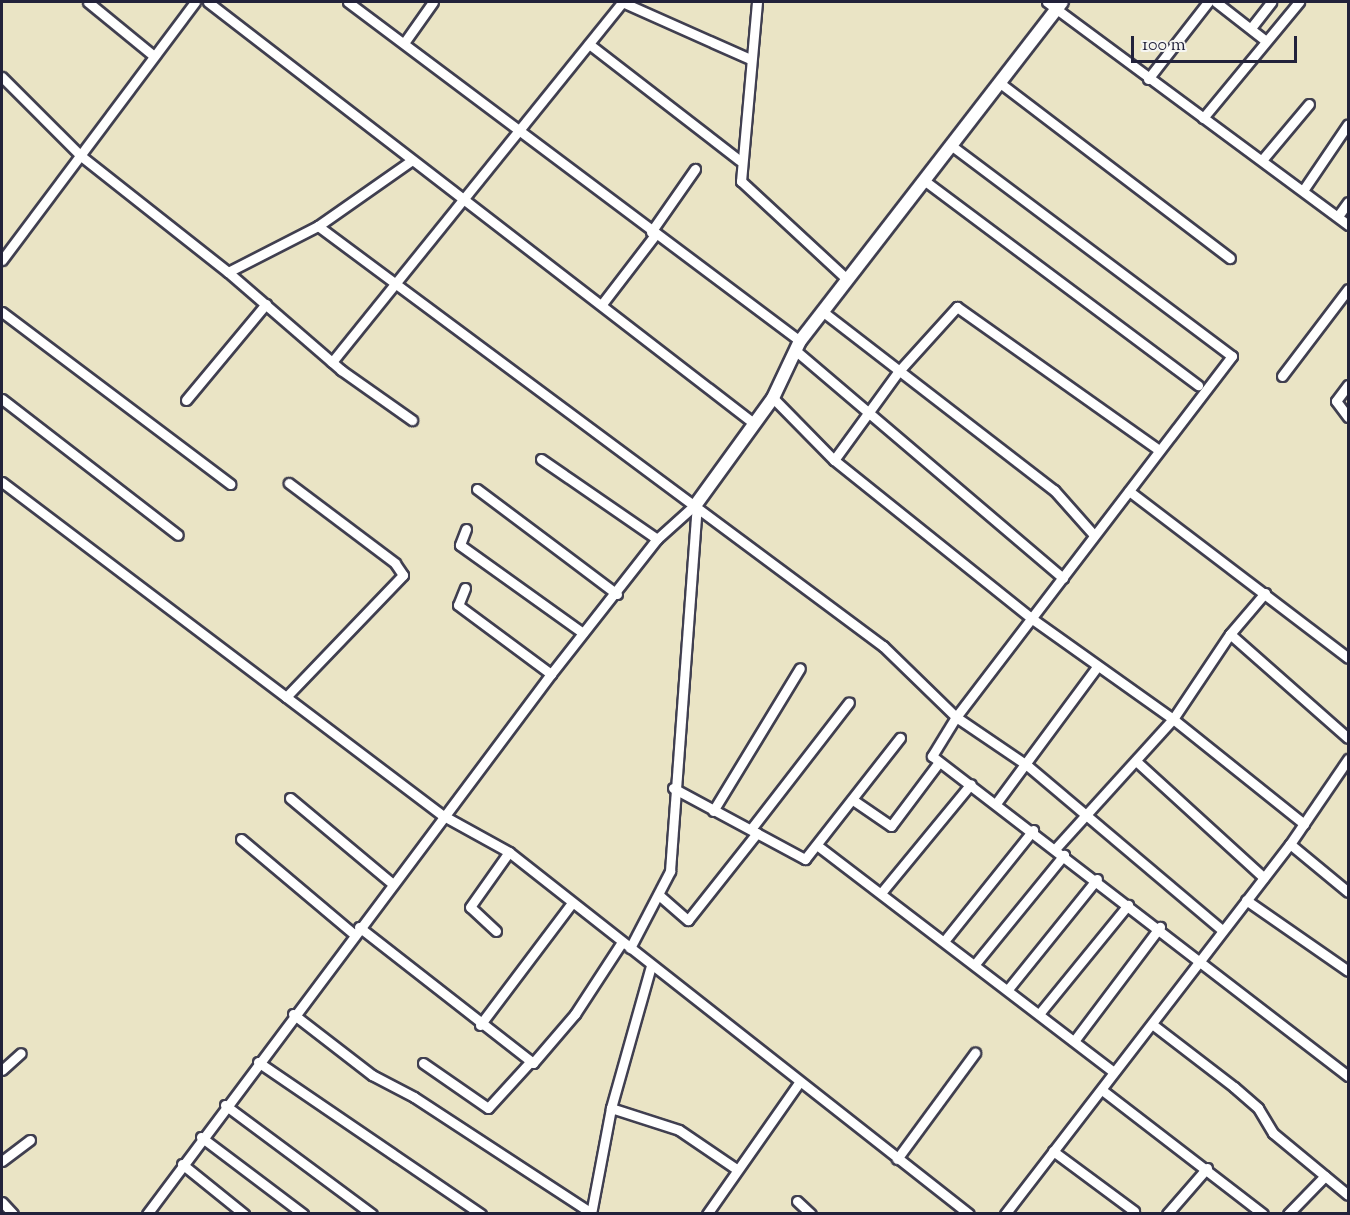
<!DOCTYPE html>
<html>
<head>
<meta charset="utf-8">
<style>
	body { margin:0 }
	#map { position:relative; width:1350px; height:1215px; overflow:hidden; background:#eae4c5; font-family:"Sorts Mill Goudy",serif }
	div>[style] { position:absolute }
	.roads { filter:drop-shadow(2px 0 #403f50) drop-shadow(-2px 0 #403f50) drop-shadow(0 2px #403f50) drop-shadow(0 -2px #403f50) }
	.minor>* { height:9px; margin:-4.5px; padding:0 4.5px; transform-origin:4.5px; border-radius:4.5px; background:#fff }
	.tertiary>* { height:12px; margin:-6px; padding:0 6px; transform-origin:6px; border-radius:6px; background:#fff }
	span { translate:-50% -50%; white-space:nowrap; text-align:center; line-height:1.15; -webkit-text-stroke:4.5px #f6f6f2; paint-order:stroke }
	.frame { position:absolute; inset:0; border:3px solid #22223b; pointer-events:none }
	.scale { position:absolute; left:1131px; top:36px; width:166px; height:27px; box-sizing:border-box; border:3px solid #22223b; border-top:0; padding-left:8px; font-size:18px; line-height:21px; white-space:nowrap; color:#22223b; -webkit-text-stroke:4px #f6f6f2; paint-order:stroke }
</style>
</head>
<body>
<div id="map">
	<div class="roads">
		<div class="minor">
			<i style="left:88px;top:2px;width:85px;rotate:39.3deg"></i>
			<i style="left:208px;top:2px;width:686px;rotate:37.66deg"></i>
			<i style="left:348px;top:2px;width:565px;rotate:36.87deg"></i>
			<i style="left:622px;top:2px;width:140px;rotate:24deg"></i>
			<i style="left:757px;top:2px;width:180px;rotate:95.1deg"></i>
			<i style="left:741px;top:181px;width:144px;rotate:42.8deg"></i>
			<i style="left:1047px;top:2px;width:375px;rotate:36.5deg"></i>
			<i style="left:1216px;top:2px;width:63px;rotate:38deg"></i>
			<i style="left:1251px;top:28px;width:33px;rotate:-52deg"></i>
			<i style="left:404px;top:43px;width:50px;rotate:-54.7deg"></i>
			<i style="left:589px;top:44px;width:190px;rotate:37.7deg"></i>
			<i style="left:2px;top:77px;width:112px;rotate:45deg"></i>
			<i style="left:81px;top:156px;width:187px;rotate:38.3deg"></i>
			<i style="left:228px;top:272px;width:101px;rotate:-27.1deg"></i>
			<i style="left:318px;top:226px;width:113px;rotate:-35deg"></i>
			<i style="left:1148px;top:79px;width:98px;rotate:-52.1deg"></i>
			<i style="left:1000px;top:83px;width:289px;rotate:37.3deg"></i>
			<i style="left:1203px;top:118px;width:151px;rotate:-50.4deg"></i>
			<i style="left:952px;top:146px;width:350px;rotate:36.9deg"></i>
			<i style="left:1232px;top:356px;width:454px;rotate:127.4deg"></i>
			<i style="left:956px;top:717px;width:46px;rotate:121.6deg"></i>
			<i style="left:932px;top:756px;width:525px;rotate:37.57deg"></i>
			<i style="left:1262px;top:160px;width:73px;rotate:-50deg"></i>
			<i style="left:925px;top:181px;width:341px;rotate:36.8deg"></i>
			<i style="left:1304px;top:189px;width:78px;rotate:-55.9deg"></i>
			<i style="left:1338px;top:216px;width:17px;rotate:-54deg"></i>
			<i style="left:318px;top:226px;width:704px;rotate:36.63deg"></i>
			<i style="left:883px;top:646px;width:102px;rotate:44.2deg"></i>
			<i style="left:956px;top:717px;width:87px;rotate:34.2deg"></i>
			<i style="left:1028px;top:766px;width:254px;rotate:40.2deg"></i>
			<i style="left:651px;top:232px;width:77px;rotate:-55.1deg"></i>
			<i style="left:2px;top:260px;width:322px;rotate:-53.2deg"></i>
			<i style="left:228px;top:272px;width:150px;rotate:40.9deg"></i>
			<i style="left:341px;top:370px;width:87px;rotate:35.2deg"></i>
			<i style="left:602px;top:304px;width:87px;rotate:-52.5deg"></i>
			<i style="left:822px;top:311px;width:293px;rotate:37.7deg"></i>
			<i style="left:1054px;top:490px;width:60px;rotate:48.4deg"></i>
			<i style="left:2px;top:312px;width:286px;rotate:37deg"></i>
			<i style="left:795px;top:350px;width:352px;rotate:40.4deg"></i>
			<i style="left:332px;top:362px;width:463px;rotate:-51.1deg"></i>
			<i style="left:1282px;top:376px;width:109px;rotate:-52.8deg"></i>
			<i style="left:1348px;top:385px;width:20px;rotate:127deg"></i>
			<i style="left:1336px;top:401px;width:20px;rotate:53deg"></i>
			<i style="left:773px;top:398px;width:87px;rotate:45.5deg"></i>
			<i style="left:834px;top:460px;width:253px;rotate:38.7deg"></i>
			<i style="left:1031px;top:618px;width:174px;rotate:35.4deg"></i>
			<i style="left:1173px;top:719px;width:168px;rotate:38.7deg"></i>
			<i style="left:2px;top:399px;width:222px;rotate:37.7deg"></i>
			<i style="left:186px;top:400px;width:125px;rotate:-50.2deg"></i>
			<i style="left:541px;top:459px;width:141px;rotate:34.6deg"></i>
			<i style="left:834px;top:460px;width:109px;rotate:-54deg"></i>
			<i style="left:898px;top:372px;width:88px;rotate:-47.8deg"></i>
			<i style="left:957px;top:307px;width:247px;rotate:35.3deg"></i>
			<i style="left:2px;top:482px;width:552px;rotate:37.12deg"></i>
			<i style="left:442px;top:815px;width:77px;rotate:28.9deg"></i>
			<i style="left:509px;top:852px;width:585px;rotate:38.2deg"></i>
			<i style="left:477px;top:489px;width:175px;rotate:36.9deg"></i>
			<i style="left:1129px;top:491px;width:275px;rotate:37.3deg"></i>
			<i style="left:466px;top:529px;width:17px;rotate:111deg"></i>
			<i style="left:460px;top:545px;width:151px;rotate:35.6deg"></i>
			<i style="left:465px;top:588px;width:18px;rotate:112deg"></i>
			<i style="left:458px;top:605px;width:116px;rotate:36.6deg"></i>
			<i style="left:1230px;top:634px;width:157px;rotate:41.4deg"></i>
			<i style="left:286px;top:697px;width:169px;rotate:-46.2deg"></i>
			<i style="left:403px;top:575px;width:14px;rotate:-124deg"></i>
			<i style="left:395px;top:563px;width:133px;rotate:-143deg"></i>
			<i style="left:1136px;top:761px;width:173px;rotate:42.4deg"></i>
			<i style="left:673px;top:788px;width:150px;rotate:28.3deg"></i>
			<i style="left:805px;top:859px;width:154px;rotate:-51.9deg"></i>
			<i style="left:290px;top:798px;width:134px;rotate:39.9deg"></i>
			<i style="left:853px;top:800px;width:46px;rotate:34.4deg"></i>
			<i style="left:891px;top:826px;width:80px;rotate:-53.1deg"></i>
			<i style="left:997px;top:802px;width:167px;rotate:-53.5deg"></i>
			<i style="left:713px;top:811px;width:167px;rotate:-58.7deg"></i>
			<i style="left:751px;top:829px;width:160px;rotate:-52.3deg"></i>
			<i style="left:241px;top:839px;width:148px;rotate:40.1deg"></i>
			<i style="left:1290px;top:844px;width:75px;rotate:39.6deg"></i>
			<i style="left:818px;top:846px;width:372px;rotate:37.4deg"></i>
			<i style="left:1056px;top:848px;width:174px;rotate:-47.8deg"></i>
			<i style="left:1173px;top:719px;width:102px;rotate:-56.2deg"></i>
			<i style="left:1230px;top:634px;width:54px;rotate:-49.5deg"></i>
			<i style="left:881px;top:893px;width:141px;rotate:-50.5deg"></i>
			<i style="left:660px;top:896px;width:37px;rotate:41deg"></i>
			<i style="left:688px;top:920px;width:111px;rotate:-51.6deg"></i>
			<i style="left:1246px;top:900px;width:124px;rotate:34.8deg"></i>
			<i style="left:359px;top:927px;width:221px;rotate:38deg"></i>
			<i style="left:533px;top:1063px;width:65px;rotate:-49.4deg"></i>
			<i style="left:575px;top:1014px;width:86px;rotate:-56.9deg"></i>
			<i style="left:496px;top:931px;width:35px;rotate:-137deg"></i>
			<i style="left:470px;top:907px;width:67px;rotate:-54.7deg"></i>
			<i style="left:945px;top:940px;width:141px;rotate:-51.3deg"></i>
			<i style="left:630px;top:948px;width:87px;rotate:-62.5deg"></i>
			<i style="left:670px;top:871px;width:369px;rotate:-85.8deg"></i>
			<i style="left:975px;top:964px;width:141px;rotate:-50.8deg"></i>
			<i style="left:1009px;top:988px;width:140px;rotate:-51.1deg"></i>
			<i style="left:293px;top:1014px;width:100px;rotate:37.7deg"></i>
			<i style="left:372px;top:1075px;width:47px;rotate:27.6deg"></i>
			<i style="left:414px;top:1097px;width:212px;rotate:33.2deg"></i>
			<i style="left:1039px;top:1014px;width:141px;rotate:-50.8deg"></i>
			<i style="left:1152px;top:1024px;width:103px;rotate:37.5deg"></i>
			<i style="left:1234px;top:1087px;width:32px;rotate:41deg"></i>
			<i style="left:1258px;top:1108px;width:29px;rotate:59deg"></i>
			<i style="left:1273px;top:1133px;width:97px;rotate:39.6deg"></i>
			<i style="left:480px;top:1025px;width:153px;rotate:-53deg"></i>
			<i style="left:1074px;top:1041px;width:143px;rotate:-53deg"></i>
			<i style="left:258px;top:1062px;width:270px;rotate:34.3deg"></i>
			<i style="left:423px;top:1063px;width:79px;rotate:34.7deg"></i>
			<i style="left:488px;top:1108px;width:62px;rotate:-47.6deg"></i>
			<i style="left:2px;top:1070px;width:25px;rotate:-42deg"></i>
			<i style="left:1102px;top:1090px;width:203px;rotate:37.6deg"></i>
			<i style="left:225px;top:1105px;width:183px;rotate:36.6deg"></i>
			<i style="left:611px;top:1108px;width:71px;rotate:17.9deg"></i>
			<i style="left:679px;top:1130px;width:68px;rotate:34.2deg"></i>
			<i style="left:201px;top:1137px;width:128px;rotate:37deg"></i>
			<i style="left:1053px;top:1151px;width:101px;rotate:36.5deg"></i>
			<i style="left:897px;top:1159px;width:132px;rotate:-53.7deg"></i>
			<i style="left:2px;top:1161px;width:35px;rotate:-37deg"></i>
			<i style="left:182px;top:1164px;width:80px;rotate:38.9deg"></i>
			<i style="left:797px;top:1201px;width:19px;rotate:43deg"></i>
			<i style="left:2px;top:1202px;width:16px;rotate:47deg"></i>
			<i style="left:147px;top:1214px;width:674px;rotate:-53.2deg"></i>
			<i style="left:551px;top:674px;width:172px;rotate:-51.9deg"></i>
			<i style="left:657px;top:539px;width:54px;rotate:-42deg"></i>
			<i style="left:591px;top:1214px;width:108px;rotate:-79.3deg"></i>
			<i style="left:611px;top:1108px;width:148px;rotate:-74.3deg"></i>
			<i style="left:707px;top:1214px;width:159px;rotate:-55deg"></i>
			<i style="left:1005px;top:1214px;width:467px;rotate:-52.4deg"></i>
			<i style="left:1290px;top:844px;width:103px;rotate:-55.7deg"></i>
			<i style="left:1167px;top:1214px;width:61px;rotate:-49deg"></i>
			<i style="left:1288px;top:1214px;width:53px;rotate:-45.8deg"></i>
		</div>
		<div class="tertiary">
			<i style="left:697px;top:503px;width:130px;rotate:-54.1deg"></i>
			<i style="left:773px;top:398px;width:63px;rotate:-64.7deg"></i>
			<i style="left:800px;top:341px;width:428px;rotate:-52.3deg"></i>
		</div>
	</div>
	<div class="frame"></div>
	<div class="scale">100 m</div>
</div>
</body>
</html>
